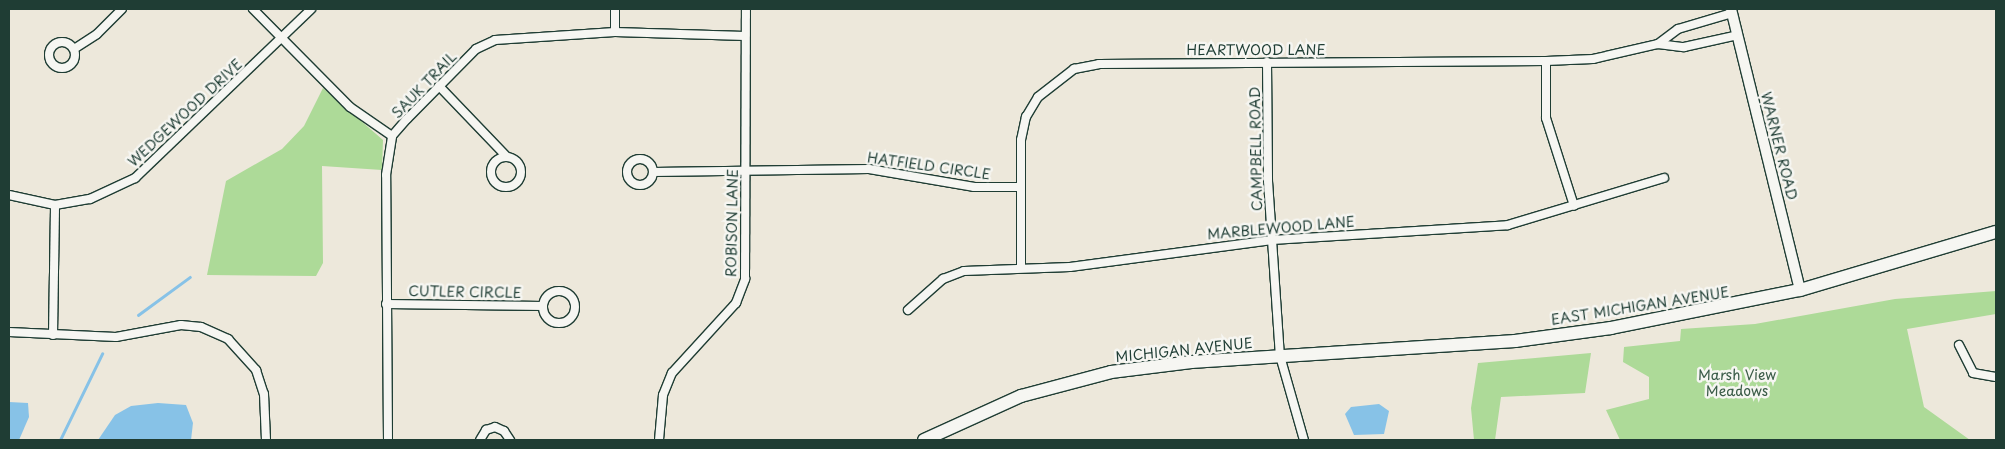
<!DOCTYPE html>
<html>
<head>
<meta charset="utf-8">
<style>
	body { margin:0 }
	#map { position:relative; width:2005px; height:449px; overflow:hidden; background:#ede8db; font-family:"Playpen Sans",sans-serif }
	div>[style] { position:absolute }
	.green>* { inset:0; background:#adda98 }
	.water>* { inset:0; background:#87c2e7 }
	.stream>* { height:2.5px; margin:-1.25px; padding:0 1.25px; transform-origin:1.25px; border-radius:1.25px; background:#87c2e7 }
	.roads { filter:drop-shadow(1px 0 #1f3d34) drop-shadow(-1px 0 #1f3d34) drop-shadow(0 1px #1f3d34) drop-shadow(0 -1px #1f3d34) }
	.minor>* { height:8px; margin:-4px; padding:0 4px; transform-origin:4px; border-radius:4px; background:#f6f6f2 }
	.minor>.ring { margin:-4px; padding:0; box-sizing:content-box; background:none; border:8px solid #f6f6f2; border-radius:50% }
	.tertiary>* { height:10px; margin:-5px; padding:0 5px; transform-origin:5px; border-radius:5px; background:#f6f6f2 }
	.trunk>* { height:12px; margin:-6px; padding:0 6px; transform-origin:6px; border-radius:6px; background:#f6f6f2 }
	span { translate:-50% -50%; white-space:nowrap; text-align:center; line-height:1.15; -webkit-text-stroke:5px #f6f6f2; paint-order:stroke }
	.street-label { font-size:14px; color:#1f3d34 }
	.park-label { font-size:14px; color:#3b5c48 }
	.frame { position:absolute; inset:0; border:10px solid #1f3d34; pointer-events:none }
</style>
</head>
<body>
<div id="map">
	<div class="green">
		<i style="clip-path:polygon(323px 88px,383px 140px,382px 170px,322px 166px,323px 263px,316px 276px,207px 275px,226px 181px,282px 149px,304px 126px)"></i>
		<i style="clip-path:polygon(1996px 291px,1996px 314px,1907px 329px,1924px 407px,1970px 440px,1620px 440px,1606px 410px,1649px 399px,1649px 377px,1623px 362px,1624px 347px,1680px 341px,1681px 329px,1755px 324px,1895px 299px)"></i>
		<i style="clip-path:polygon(1591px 353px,1585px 393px,1501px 397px,1495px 440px,1474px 440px,1471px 408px,1478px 363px)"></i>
	</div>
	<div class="water">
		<i style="clip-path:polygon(9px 402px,28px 403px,29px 417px,19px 440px,9px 440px)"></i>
		<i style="clip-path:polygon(158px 403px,186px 405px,193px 423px,191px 440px,98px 440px,115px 415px,131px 406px)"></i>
		<i style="clip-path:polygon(1379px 404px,1389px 411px,1384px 434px,1354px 435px,1345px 414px,1351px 407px)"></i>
	</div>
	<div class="stream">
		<i style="left:138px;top:315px;width:64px;rotate:-36.2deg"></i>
		<i style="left:60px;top:440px;width:96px;rotate:-64deg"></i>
	</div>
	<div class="roads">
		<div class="minor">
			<i style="left:253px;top:9px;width:138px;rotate:45.3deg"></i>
			<i style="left:350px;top:107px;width:51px;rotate:34.6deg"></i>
			<i style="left:615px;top:32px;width:23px;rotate:-90deg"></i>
			<i class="ring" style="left:49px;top:42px;width:18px;height:18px"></i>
			<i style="left:1658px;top:44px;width:25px;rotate:-37deg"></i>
			<i style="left:1678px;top:29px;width:56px;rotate:-16.5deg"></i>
			<i style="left:74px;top:49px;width:27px;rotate:-33deg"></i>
			<i style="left:97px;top:34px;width:35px;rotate:-45deg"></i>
			<i style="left:1546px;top:61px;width:57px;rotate:90deg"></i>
			<i style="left:1546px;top:118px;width:92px;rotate:72.3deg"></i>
			<i style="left:1267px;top:62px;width:119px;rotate:89.5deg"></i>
			<i style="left:1268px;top:181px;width:175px;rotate:86.1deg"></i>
			<i style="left:1280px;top:356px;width:87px;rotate:74.1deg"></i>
			<i style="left:439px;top:86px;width:98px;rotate:46.2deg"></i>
			<i class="ring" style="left:491px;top:157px;width:22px;height:22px"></i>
			<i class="ring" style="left:627px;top:159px;width:18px;height:18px"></i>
			<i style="left:653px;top:172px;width:216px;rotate:-0.8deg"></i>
			<i style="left:869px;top:169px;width:107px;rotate:9.7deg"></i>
			<i style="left:974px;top:187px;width:47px"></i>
			<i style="left:9px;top:195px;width:47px;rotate:12.3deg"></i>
			<i style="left:55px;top:205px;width:36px;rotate:-10deg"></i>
			<i style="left:90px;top:199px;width:50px;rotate:-25deg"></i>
			<i style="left:135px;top:178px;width:244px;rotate:-43.8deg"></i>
			<i style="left:1021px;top:267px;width:127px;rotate:-90deg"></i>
			<i style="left:1021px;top:140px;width:24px;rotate:-78deg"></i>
			<i style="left:1026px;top:117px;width:23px;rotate:-59deg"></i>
			<i style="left:1038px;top:97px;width:46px;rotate:-37.9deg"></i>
			<i style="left:1074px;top:69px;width:25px;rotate:-11deg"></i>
			<i style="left:1099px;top:64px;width:447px;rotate:-0.4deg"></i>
			<i style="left:1546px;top:61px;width:47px;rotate:-2.4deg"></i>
			<i style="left:1593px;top:59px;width:67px;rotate:-13deg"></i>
			<i style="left:1658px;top:44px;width:26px;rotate:7deg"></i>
			<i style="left:1684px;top:47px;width:55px;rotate:-12.5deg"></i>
			<i class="ring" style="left:543px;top:291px;width:24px;height:24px"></i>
			<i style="left:386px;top:304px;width:157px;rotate:0.7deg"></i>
			<i style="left:908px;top:310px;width:47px;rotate:-41.5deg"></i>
			<i style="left:943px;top:279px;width:22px;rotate:-21deg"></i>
			<i style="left:964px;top:271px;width:106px;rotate:-2.2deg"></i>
			<i style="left:1070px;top:267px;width:204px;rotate:-7.6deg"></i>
			<i style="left:1272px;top:240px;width:236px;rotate:-3.6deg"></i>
			<i style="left:1508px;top:225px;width:163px;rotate:-16.8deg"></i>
			<i style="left:9px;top:332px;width:107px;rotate:2.7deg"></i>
			<i style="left:116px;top:337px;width:66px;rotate:-10.5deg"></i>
			<i style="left:181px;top:325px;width:20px;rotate:6deg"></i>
			<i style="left:201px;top:327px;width:30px;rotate:24deg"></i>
			<i style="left:228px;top:339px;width:42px;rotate:47.9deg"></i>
			<i style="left:256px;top:370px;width:25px;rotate:72deg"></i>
			<i style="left:264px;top:394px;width:46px;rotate:87.5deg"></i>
			<i style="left:53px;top:335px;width:130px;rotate:-89.1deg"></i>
			<i style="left:1959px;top:345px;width:31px;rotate:63deg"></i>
			<i style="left:1973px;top:373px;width:23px;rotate:10deg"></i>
			<i style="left:388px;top:440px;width:265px;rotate:-90.4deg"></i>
			<i style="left:386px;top:175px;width:39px;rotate:-81deg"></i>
			<i style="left:392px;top:136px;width:23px;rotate:-49deg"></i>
			<i style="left:407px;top:119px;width:98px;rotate:-45.4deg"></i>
			<i style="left:476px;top:49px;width:21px;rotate:-25deg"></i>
			<i style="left:495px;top:40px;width:120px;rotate:-3.8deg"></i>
			<i style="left:615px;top:32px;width:130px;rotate:1.8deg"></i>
			<i style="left:480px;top:440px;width:12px;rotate:-59deg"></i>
			<i style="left:486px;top:430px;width:9px;rotate:-18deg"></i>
			<i style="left:495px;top:427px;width:10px;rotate:24deg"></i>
			<i style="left:504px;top:431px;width:11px;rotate:56deg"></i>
			<i style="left:659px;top:440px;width:45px;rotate:-84.9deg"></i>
			<i style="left:663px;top:395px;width:24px;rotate:-68deg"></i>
			<i style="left:672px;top:373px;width:95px;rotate:-47.6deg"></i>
			<i style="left:736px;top:303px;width:26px;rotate:-69deg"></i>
			<i style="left:745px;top:279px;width:270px;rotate:-89.8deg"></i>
		</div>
		<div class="tertiary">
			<i style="left:1731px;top:9px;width:289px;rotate:76.2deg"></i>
		</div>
		<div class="trunk">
			<i style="left:924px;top:440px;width:107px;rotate:-24.4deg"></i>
			<i style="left:1021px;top:396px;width:93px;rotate:-14.9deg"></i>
			<i style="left:1111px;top:372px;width:81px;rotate:-7.1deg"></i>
			<i style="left:1191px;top:362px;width:325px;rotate:-3.7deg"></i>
			<i style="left:1515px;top:341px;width:97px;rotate:-7.7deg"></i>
			<i style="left:1611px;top:328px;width:193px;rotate:-11.4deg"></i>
			<i style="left:1800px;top:290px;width:204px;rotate:-16.5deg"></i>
		</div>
	</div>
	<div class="street-label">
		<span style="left:1256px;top:50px">HEARTWOOD LANE</span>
		<span style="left:424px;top:85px;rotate:-46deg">SAUK TRAIL</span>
		<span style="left:185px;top:113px;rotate:-43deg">WEDGEWOOD DRIVE</span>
		<span style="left:1779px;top:146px;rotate:76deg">WARNER ROAD</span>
		<span style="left:1256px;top:149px;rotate:-91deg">CAMPBELL ROAD</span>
		<span style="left:929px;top:166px;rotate:8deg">HATFIELD CIRCLE</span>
		<span style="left:732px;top:223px;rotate:-89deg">ROBISON LANE</span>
		<span style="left:1281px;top:228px;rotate:-5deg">MARBLEWOOD LANE</span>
		<span style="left:465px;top:292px;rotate:1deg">CUTLER CIRCLE</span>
		<span style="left:1640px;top:306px;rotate:-9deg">EAST MICHIGAN AVENUE</span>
		<span style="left:1184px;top:350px;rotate:-6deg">MICHIGAN AVENUE</span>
	</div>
	<div class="park-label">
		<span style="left:1737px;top:383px">Marsh View<br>Meadows</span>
	</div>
	<div class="frame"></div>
</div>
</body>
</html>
